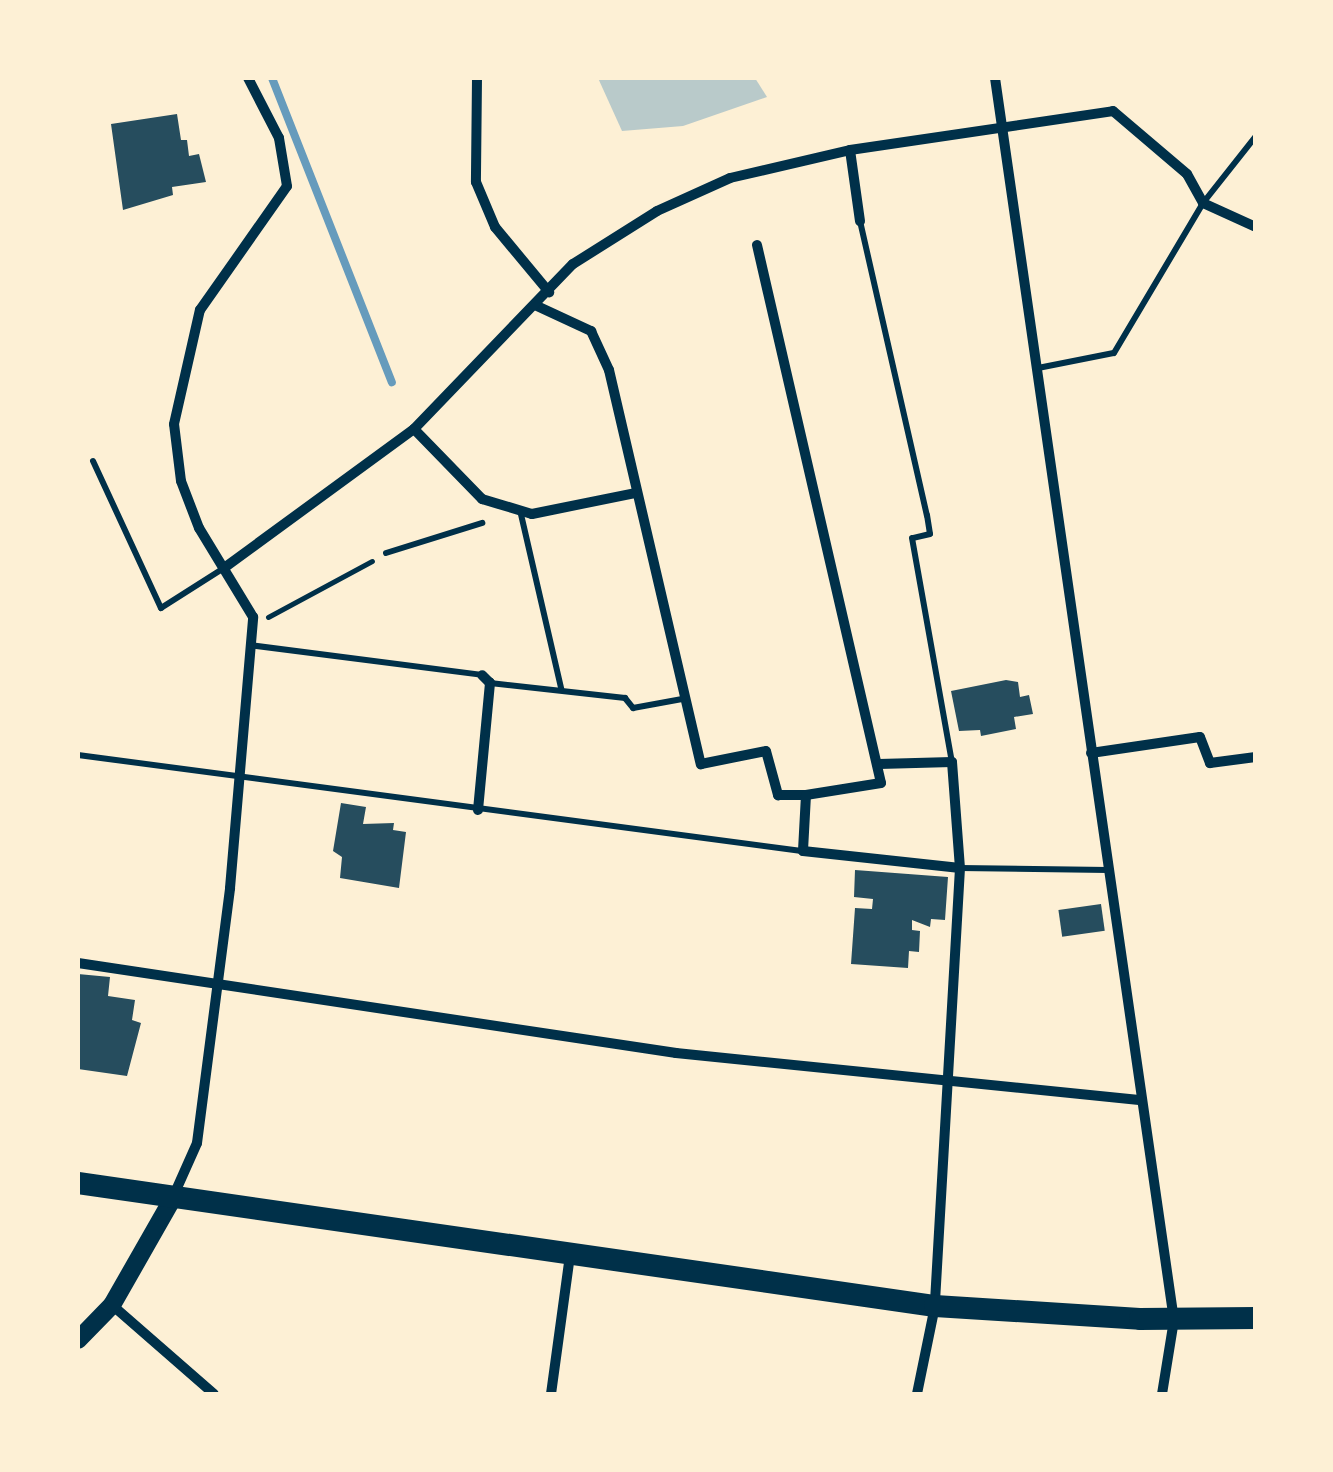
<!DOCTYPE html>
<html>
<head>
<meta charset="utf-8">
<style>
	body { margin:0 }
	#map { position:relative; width:1333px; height:1472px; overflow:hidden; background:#fdf0d5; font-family:Inter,sans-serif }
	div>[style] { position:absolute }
	.green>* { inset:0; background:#b9caca }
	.stream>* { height:8px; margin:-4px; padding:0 4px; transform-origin:4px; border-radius:4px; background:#669bbc }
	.building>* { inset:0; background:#264d5e; transform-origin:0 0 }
	.path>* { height:5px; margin:-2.5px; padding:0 2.5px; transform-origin:2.5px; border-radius:2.5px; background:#003049 }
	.service>* { height:6px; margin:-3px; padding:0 3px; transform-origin:3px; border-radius:3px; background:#003049 }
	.minor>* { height:10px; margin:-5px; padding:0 5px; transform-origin:5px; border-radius:5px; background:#003049 }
	.tertiary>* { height:18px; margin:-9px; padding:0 9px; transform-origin:9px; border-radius:9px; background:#003049 }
	.trunk>* { height:22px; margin:-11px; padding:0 11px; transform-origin:11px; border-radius:11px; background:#003049 }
	span { translate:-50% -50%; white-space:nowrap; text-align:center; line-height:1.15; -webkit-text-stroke:9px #fdf0d5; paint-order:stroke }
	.frame { position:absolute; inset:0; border:80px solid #fdf0d5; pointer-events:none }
</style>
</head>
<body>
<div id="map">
	<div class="green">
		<i style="clip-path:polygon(598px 78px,755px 78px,767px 97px,683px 126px,622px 131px)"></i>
	</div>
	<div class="stream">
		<i style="left:272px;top:78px;width:327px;rotate:68.5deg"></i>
	</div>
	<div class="building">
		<i style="clip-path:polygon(177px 114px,181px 140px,187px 140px,189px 156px,199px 154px,206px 182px,172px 187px,173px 195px,123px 210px,111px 124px)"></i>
		<i style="clip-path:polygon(1006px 680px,1018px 682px,1020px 697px,1029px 695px,1033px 714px,1014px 717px,1016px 729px,981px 736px,980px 730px,959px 731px,951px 691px)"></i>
		<i style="clip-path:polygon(341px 803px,366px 807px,363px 824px,394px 823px,393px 830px,406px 832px,399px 888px,340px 878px,342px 857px,333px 851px)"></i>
		<i style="clip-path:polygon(855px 870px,948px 877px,945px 920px,931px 919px,930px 927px,912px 920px,912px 930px,920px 931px,919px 952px,909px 951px,908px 968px,851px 964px,855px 908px,872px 909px,873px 899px,854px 897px)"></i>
		<i style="left:1101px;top:904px;width:27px;height:43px;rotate:82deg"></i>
		<i style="clip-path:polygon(78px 974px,110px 977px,108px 996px,135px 1000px,132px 1020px,141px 1023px,127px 1076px,78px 1069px)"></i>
	</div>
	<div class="path">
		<i style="left:268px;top:617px;width:118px;rotate:-28.3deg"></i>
	</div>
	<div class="service">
		<i style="left:860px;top:221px;width:302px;rotate:77.2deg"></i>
		<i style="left:927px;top:515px;width:19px;rotate:81deg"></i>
		<i style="left:930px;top:534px;width:18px;rotate:167deg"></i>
		<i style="left:912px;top:538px;width:228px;rotate:79.9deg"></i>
		<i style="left:1038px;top:368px;width:77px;rotate:-11.2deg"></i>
		<i style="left:1114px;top:353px;width:174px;rotate:-59.3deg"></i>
		<i style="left:1203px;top:203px;width:85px;rotate:-51.7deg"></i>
		<i style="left:93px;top:461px;width:162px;rotate:65.2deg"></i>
		<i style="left:161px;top:608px;width:75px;rotate:-32.4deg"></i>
		<i style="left:520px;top:510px;width:183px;rotate:77deg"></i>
		<i style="left:386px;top:553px;width:101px;rotate:-17.4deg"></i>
		<i style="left:249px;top:645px;width:235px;rotate:7.3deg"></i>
		<i style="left:490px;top:683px;width:136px;rotate:6.3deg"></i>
		<i style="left:625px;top:698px;width:13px;rotate:51deg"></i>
		<i style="left:633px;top:708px;width:50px;rotate:-10.4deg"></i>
		<i style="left:78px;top:755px;width:730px;rotate:7.55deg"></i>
		<i style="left:960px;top:868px;width:148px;rotate:0.8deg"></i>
	</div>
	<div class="minor">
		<i style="left:477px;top:78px;width:104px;rotate:90.6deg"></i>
		<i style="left:476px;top:182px;width:49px;rotate:67.1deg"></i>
		<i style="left:495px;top:227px;width:85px;rotate:50.3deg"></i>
		<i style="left:995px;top:78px;width:1255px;rotate:81.8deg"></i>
		<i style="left:1174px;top:1320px;width:75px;rotate:99.2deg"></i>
		<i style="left:850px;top:150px;width:72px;rotate:82deg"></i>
		<i style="left:757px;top:245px;width:552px;rotate:77.02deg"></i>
		<i style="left:881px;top:783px;width:76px;rotate:170.9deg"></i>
		<i style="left:537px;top:306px;width:60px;rotate:24.8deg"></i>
		<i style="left:591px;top:331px;width:43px;rotate:65.2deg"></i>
		<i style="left:609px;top:370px;width:405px;rotate:76.9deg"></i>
		<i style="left:701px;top:764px;width:66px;rotate:-11.3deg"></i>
		<i style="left:766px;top:751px;width:46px;rotate:74.7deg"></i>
		<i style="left:778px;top:795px;width:28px"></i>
		<i style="left:806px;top:795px;width:56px;rotate:93.1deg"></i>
		<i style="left:803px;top:851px;width:158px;rotate:6.2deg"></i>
		<i style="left:414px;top:429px;width:98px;rotate:45.8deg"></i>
		<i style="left:482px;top:499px;width:52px;rotate:16.7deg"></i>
		<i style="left:532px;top:514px;width:105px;rotate:-11.5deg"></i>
		<i style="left:224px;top:568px;width:235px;rotate:-36.2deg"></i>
		<i style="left:414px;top:429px;width:229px;rotate:-46.1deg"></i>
		<i style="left:573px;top:264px;width:99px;rotate:-32.2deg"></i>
		<i style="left:657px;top:211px;width:80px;rotate:-24.3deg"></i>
		<i style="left:730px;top:178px;width:123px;rotate:-13.1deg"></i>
		<i style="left:850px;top:150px;width:266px;rotate:-8.4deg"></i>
		<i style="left:1113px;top:111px;width:97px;rotate:40.4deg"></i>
		<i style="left:1187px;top:174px;width:33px;rotate:61deg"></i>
		<i style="left:1203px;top:203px;width:58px;rotate:24.4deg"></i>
		<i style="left:1091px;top:753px;width:110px;rotate:-8.4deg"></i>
		<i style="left:1200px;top:737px;width:28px;rotate:69deg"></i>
		<i style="left:1210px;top:763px;width:46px;rotate:-7.4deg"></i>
		<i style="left:879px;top:764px;width:73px;rotate:-1.6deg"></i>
		<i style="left:952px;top:762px;width:106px;rotate:85.7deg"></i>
		<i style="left:960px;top:868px;width:439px;rotate:93.3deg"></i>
		<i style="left:935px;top:1306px;width:90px;rotate:101.6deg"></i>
		<i style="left:478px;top:810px;width:128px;rotate:-84.6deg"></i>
		<i style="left:490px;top:683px;width:11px;rotate:-135deg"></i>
		<i style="left:78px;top:963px;width:605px;rotate:8.56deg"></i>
		<i style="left:676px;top:1053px;width:468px;rotate:5.8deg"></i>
		<i style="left:173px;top:1197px;width:59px;rotate:-66deg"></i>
		<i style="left:197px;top:1143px;width:257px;rotate:-82.6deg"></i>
		<i style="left:230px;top:888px;width:272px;rotate:-85.1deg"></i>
		<i style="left:253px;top:617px;width:104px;rotate:-121.2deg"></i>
		<i style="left:199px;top:528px;width:50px;rotate:-111deg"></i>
		<i style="left:181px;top:481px;width:57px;rotate:-97deg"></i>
		<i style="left:174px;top:424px;width:117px;rotate:-77.2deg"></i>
		<i style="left:200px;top:310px;width:151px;rotate:-54.9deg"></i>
		<i style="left:287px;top:186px;width:49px;rotate:-99.5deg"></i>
		<i style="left:279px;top:138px;width:68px;rotate:-117.3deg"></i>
		<i style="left:112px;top:1305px;width:135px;rotate:41.1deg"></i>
		<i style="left:551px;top:1394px;width:140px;rotate:-82.2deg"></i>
	</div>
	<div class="tertiary">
		<i style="left:78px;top:1340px;width:49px;rotate:-45.8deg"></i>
		<i style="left:112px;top:1305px;width:123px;rotate:-60.3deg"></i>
	</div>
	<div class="trunk">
		<i style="left:78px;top:1183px;width:866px;rotate:8.17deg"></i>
		<i style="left:935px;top:1306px;width:205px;rotate:3.6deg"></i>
		<i style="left:1140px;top:1319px;width:116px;rotate:-0.5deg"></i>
	</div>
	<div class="frame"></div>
</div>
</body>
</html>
